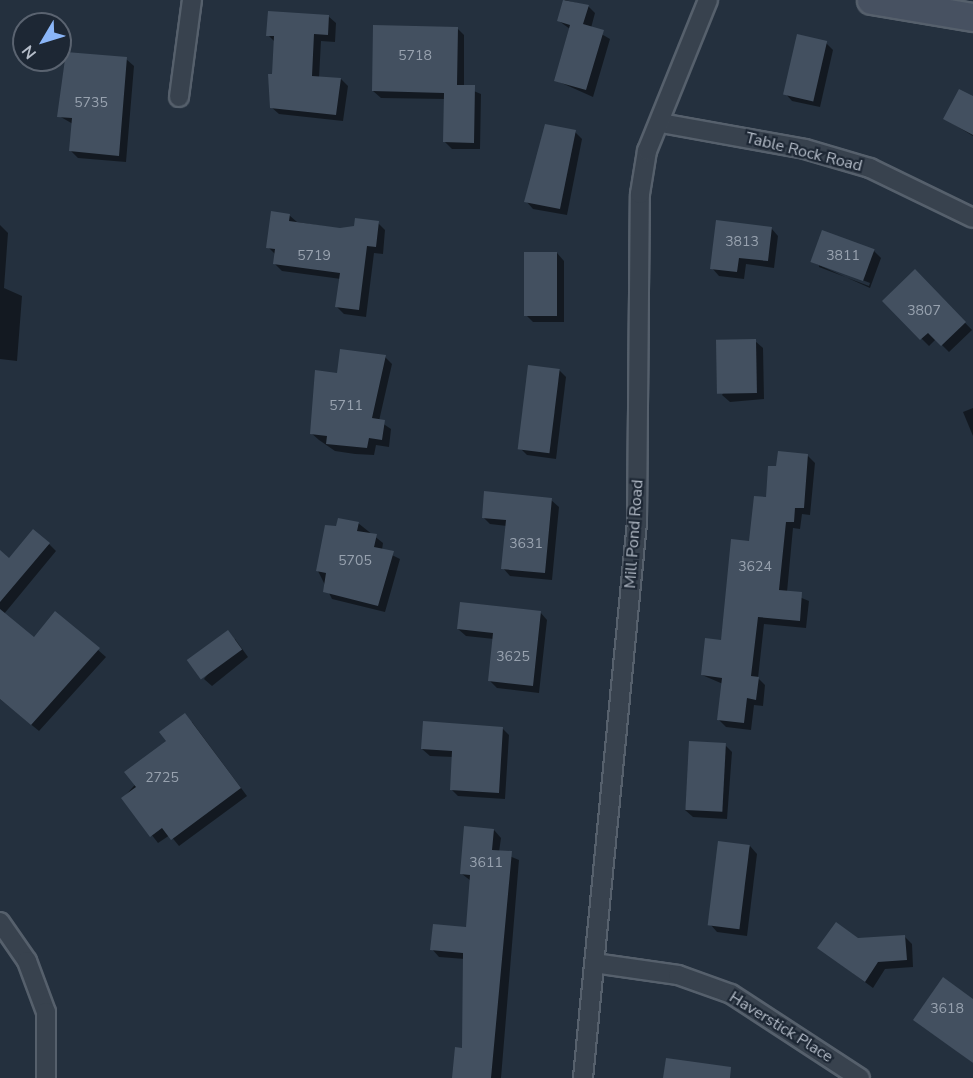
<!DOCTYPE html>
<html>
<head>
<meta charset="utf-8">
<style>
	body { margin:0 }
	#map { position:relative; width:973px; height:1078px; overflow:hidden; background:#24303e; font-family:"Nunito Sans",sans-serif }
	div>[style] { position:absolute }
	.shadow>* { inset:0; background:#0007 }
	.building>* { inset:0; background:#435060; transform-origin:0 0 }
	.roads { filter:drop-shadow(2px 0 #56606c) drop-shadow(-2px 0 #56606c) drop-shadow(0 2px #56606c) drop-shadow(0 -2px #56606c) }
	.minor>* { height:18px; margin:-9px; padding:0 9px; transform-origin:9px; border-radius:9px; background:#38424e }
	.secondary>* { height:27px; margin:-13.5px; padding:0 13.5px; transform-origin:13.5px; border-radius:13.5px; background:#475161 }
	span { translate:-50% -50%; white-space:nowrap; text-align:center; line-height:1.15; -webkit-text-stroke:4.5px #1d2734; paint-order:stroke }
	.number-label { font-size:14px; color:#98a2af }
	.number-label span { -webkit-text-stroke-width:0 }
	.street-label { font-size:16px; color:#b5bdc9 }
	.north { position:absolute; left:12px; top:12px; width:60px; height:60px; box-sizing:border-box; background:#1d2734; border:2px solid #5a6370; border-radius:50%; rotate:232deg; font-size:16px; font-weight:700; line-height:24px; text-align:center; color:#b5bdc9 }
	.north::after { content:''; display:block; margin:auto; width:21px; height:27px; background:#8bb6f8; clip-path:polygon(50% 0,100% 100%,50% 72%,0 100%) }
</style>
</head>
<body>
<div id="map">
	<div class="shadow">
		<i style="clip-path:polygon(565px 0,588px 6px,595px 13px,591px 28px,610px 39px,593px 97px,555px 80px,570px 29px,559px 21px)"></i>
		<i style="clip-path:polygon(328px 16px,336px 23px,335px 42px,321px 41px,319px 78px,341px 79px,348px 86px,343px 121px,279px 114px,271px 107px,276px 43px,268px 35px)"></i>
		<i style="clip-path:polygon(457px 28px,464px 35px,464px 87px,481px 94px,480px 149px,452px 149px,444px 141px,445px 99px,381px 98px,373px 91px)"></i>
		<i style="clip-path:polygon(826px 43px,833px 50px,820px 107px,792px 101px,785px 93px)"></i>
		<i style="clip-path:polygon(126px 59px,134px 66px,126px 162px,78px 158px,71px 151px,73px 124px,59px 116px)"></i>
		<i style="clip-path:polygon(973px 98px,973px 136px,945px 119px)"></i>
		<i style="clip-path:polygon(575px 132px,582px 139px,567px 215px,533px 209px,526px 201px)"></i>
		<i style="clip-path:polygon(289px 215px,297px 222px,340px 229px,378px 223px,385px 230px,383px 254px,374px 253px,366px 317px,344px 314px,337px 307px,341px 279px,282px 271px,275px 264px,276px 255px,268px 247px)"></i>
		<i style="clip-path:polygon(0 225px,8px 233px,4px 288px,22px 296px,17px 361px,0 359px)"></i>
		<i style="clip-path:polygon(771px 228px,778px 236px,774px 268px,746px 264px,744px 279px,719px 276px,712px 268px)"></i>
		<i style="clip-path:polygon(evenodd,874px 251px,881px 258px,870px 288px,812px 262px,874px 251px,819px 263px,870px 283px,869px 286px,819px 267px,819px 263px)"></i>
		<i style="clip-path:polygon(557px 253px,564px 261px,564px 322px,533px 322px,526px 315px)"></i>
		<i style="clip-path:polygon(915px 271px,972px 330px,949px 352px,936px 339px,929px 346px,884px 301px)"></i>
		<i style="clip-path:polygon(755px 341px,763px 348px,764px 399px,730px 402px,722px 395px)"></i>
		<i style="clip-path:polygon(385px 357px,392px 364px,379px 421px,391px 429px,389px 447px,376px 445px,374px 455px,355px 454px,335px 451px,319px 440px,311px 433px,339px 375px)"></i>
		<i style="clip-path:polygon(559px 370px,566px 377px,556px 459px,527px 455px,520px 448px)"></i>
		<i style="clip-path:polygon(973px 408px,973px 436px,963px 412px)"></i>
		<i style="clip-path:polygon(808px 456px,815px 463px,810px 515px,802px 514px,800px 529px,793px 528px,787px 592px,809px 601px,806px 628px,764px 624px,758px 678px,765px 685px,763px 706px,754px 705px,751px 730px,726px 727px,718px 719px,723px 684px,702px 675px,722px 642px,778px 468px)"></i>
		<i style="clip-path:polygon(551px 500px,559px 507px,552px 580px,510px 576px,503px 568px,507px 526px,490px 524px,483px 517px)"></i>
		<i style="clip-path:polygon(358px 523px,383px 543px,382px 550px,400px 559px,385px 612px,332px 599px,318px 571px,337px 528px)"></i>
		<i style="clip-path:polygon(49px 544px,56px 551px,4px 614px,34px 639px,56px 613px,106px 657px,39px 731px,0 699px,0 568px)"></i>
		<i style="clip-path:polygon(540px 612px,547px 620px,539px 693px,497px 688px,490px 681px,494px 639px,466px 636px,458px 629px)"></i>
		<i style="clip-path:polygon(235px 639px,248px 657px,212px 686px,204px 679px)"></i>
		<i style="clip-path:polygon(192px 722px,247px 796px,179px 846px,170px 835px,158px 843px,123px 798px)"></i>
		<i style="clip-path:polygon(502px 728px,509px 735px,505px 799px,458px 796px,451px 789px,453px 757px,430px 756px,422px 749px)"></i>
		<i style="clip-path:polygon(725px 745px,732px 752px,727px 819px,693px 817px,685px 810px)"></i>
		<i style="clip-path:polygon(494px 830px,501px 838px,499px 852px,519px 860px,501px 1078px,454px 1078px,463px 1049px,465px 959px,439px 957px,432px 949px,467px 929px,471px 881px,462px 874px)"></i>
		<i style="clip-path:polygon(750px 846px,757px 854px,747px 936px,717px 932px,710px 924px)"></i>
		<i style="clip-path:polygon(905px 937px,912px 944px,913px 967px,885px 969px,873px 988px,819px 948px)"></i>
		<i style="clip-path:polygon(973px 1001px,973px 1063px,915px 1019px)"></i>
	</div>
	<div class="building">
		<i style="clip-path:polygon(563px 0,589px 5px,583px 24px,604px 30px,586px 90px,554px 81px,570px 25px,557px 21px)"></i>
		<i style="clip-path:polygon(268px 11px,329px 15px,328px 35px,314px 34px,312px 76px,341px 78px,336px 115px,270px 108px,268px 74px,272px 74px,274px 36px,266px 36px)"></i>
		<i style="clip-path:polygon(373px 25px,458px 27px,457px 85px,475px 85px,474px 143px,443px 142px,444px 93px,372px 91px)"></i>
		<i style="left:797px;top:34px;width:31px;height:62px;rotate:13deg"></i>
		<i style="clip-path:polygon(66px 52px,127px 57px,119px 156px,69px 151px,72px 118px,57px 117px)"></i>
		<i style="clip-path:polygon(959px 89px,973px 96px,973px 135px,943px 119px)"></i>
		<i style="clip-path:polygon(545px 124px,576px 130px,560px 209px,524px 202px)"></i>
		<i style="clip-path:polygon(271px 211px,290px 214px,289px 221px,340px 228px,354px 226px,355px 218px,379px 221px,376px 247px,367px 246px,359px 310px,335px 307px,340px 273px,273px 264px,275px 249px,266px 248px)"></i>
		<i style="clip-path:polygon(716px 220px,772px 227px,768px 261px,739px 258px,737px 272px,710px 269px)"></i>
		<i style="left:822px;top:230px;width:56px;height:34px;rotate:20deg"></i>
		<i style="left:524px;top:252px;width:33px;height:64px"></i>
		<i style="clip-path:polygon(915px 269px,966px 322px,941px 346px,928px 333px,920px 340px,882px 301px)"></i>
		<i style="left:756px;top:339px;width:54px;height:40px;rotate:89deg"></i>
		<i style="clip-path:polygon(340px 349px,386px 355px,372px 418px,385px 420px,382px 440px,369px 438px,367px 448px,326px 444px,327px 436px,310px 434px,315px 370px,337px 373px)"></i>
		<i style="left:528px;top:365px;width:32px;height:85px;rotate:7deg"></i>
		<i style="clip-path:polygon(778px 451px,808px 454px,804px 508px,795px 508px,794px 522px,786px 522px,779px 590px,802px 592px,800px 621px,758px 617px,751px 676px,759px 677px,756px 700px,747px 698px,744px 723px,717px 720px,722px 678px,701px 675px,705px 638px,721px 640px,731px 539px,749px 541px,754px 496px,766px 497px,768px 466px,776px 466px)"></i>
		<i style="clip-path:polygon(484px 491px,552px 498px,545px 573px,501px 569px,506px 520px,482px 518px)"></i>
		<i style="clip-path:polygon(338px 518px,359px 522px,357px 531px,377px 534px,374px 547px,394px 551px,378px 606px,323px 592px,326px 573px,316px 571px,325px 525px,336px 526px)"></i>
		<i style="clip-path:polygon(33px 529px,50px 543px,0 602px,0 550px,9px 558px)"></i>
		<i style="clip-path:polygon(460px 602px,541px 611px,533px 686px,488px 681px,493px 633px,457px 629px)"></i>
		<i style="clip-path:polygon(0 609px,34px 637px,55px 611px,100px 648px,31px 725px,0 699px)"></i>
		<i style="left:228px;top:630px;width:24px;height:51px;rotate:54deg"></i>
		<i style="clip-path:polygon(185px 713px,241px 788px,171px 840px,162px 828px,150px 837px,121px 798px,136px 787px,124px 772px,166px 741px,159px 732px)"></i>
		<i style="clip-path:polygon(423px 721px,503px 727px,499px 793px,450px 790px,452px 751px,421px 749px)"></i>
		<i style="left:689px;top:741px;width:37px;height:69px;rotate:3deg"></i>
		<i style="clip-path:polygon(464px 826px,494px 829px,492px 850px,512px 851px,491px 1078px,452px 1078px,455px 1047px,462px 1048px,463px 953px,430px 950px,433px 924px,466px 927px,470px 875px,460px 874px)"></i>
		<i style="left:718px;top:841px;width:32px;height:85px;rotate:7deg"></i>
		<i style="clip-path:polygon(836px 922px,858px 938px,905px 935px,907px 960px,878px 962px,865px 982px,817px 948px)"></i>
		<i style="clip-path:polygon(943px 977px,973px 999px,973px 1063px,913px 1020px)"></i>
		<i style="clip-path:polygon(666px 1058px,731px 1067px,730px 1078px,663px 1078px)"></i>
	</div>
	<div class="roads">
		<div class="minor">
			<i style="left:179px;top:97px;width:98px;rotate:-82.4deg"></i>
			<i style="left:661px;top:123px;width:146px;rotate:10.2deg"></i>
			<i style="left:805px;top:149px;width:68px;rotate:16.3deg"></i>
			<i style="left:870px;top:168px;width:114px;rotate:25.9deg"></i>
			<i style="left:0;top:922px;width:47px;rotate:55.3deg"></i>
			<i style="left:27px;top:961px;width:54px;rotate:69.6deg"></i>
			<i style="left:46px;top:1012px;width:66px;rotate:90deg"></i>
			<i style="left:594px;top:963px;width:85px;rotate:8.1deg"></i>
			<i style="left:678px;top:975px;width:56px;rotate:19.7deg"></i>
			<i style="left:731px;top:994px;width:154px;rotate:33.1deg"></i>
			<i style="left:583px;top:1078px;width:559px;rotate:-84.45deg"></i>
			<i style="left:637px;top:522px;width:328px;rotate:-89.5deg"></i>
			<i style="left:640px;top:194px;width:44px;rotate:-80.8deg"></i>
			<i style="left:647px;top:151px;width:163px;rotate:-68deg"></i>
		</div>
		<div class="secondary">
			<i style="left:871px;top:0;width:103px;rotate:9.5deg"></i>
		</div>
	</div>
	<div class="number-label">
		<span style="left:415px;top:56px">5718</span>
		<span style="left:91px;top:103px">5735</span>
		<span style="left:742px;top:242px">3813</span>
		<span style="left:314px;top:256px">5719</span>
		<span style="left:843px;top:256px">3811</span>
		<span style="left:924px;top:311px">3807</span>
		<span style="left:346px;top:406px">5711</span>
		<span style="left:526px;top:544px">3631</span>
		<span style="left:355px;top:561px">5705</span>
		<span style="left:755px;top:567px">3624</span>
		<span style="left:513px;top:657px">3625</span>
		<span style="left:162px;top:778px">2725</span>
		<span style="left:486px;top:863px">3611</span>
		<span style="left:947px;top:1009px">3618</span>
	</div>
	<div class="street-label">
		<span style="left:804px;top:152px;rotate:14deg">Table Rock Road</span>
		<span style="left:634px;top:534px;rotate:-86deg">Mill Pond Road</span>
		<span style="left:781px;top:1027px;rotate:32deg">Haverstick Place</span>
	</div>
	<div class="north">N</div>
</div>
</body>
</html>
